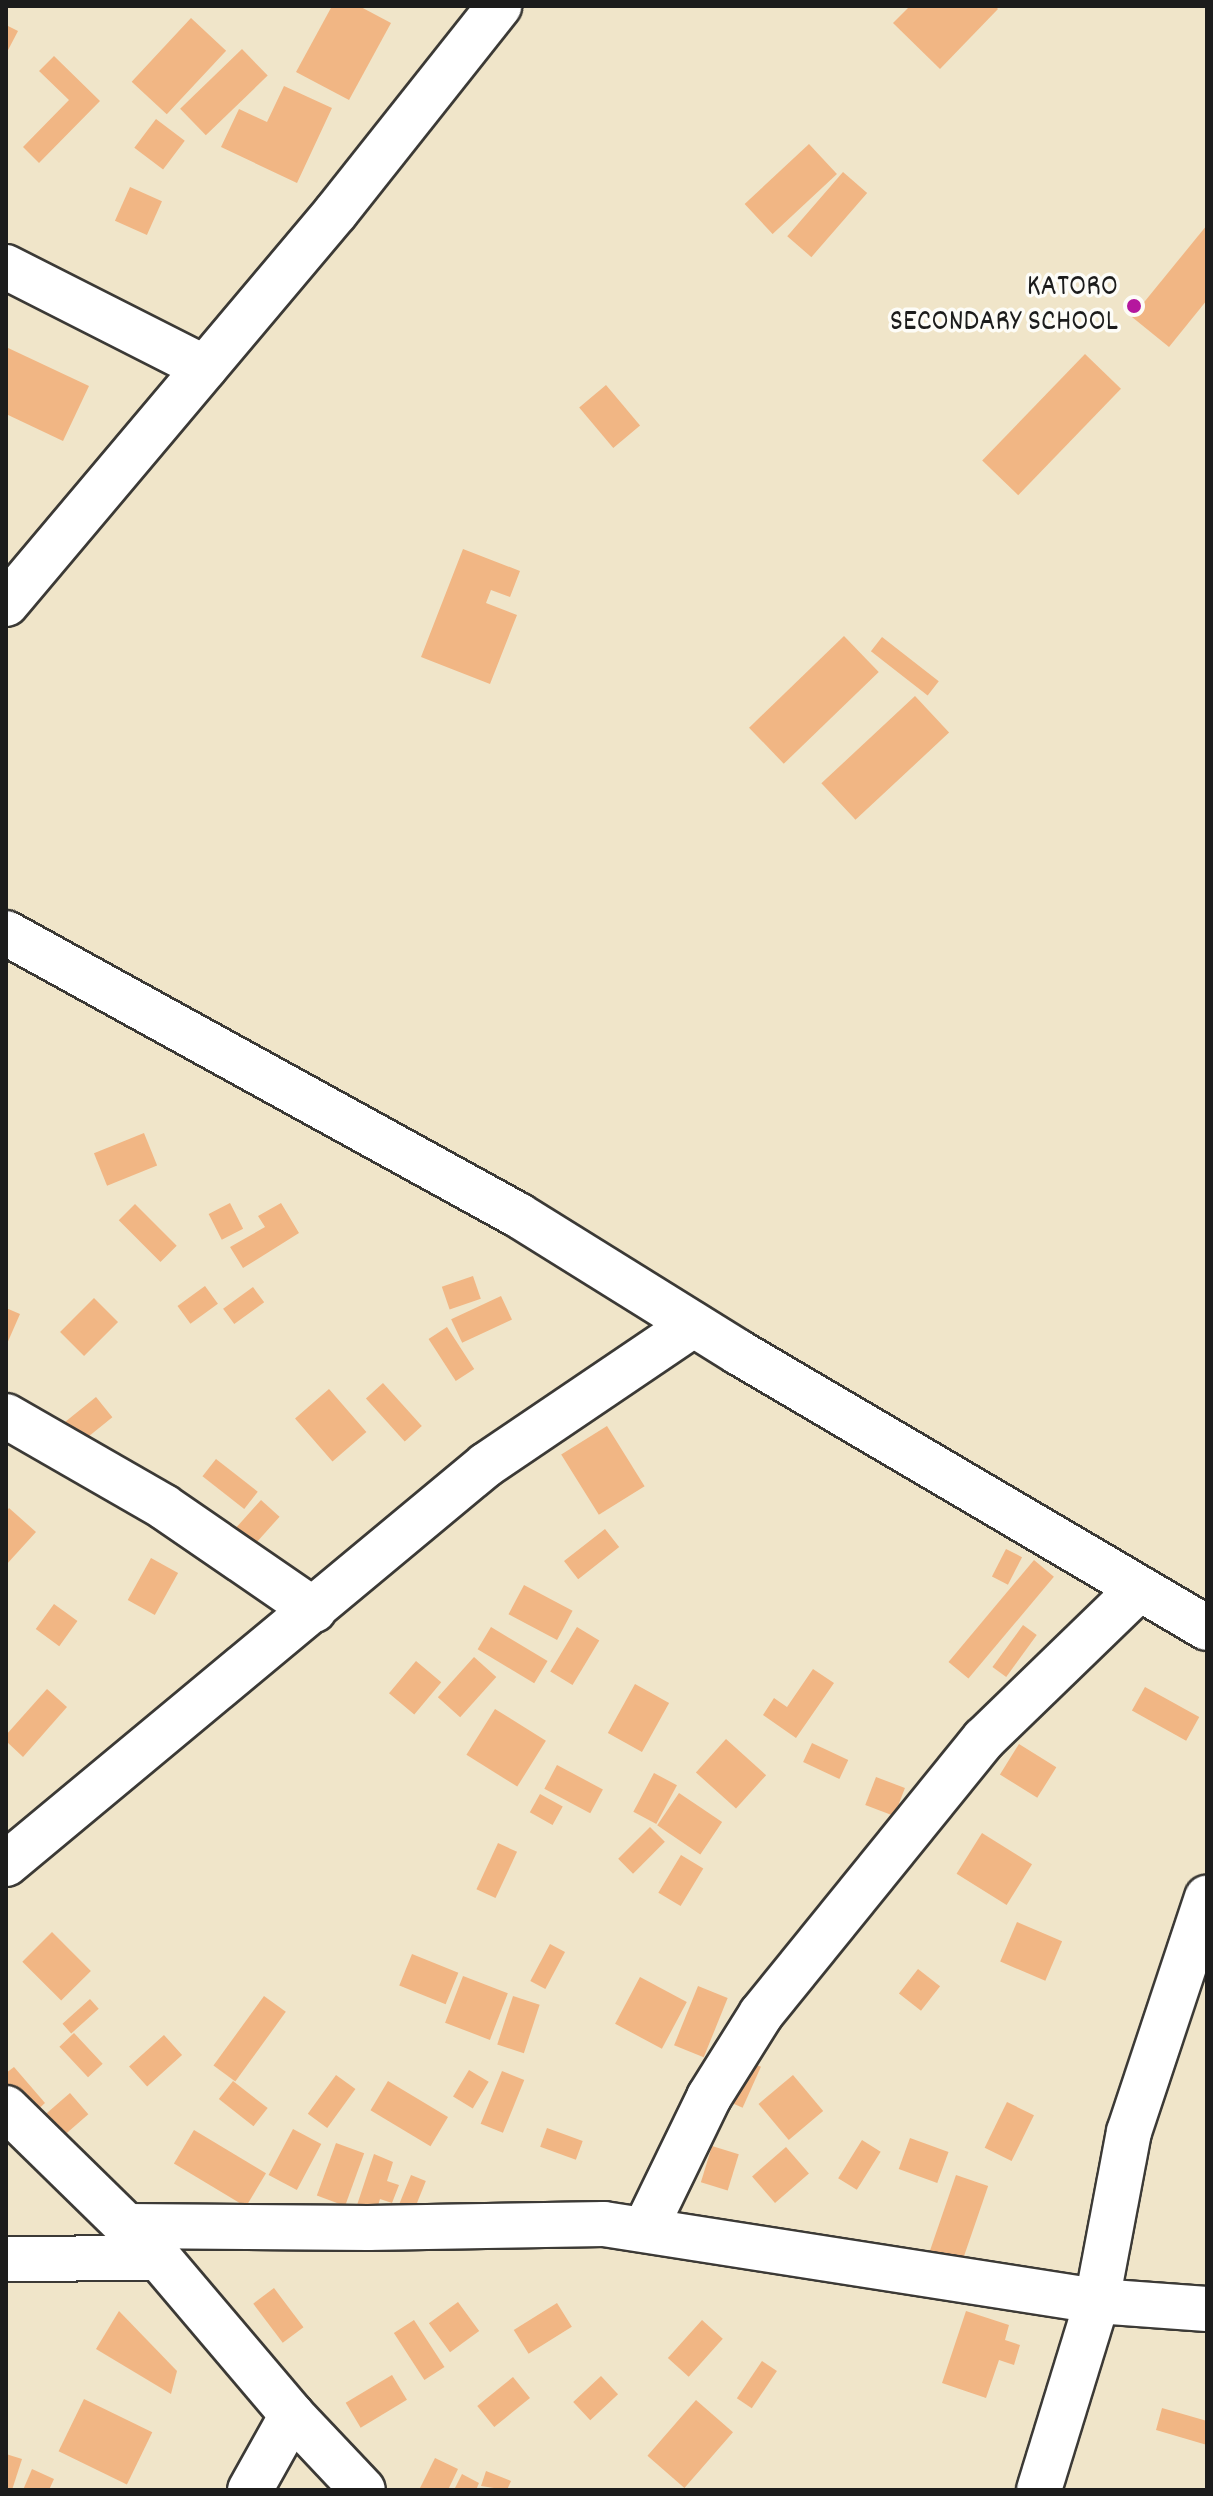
<!DOCTYPE html>
<html>
<head>
<meta charset="utf-8">
<style>
	body { margin:0 }
	#map { position:relative; width:1213px; height:2496px; overflow:hidden; background:#f0e5c9; font-family:Dekko,sans-serif }
	div>[style] { position:absolute }
	.building>* { inset:0; background:#f1b684; transform-origin:0 0 }
	.roads { filter:drop-shadow(2px 0 #3c3a36) drop-shadow(-2px 0 #3c3a36) drop-shadow(0 2px #3c3a36) drop-shadow(0 -2px #3c3a36) }
	.street>* { height:44px; margin:-22px; padding:0 22px; transform-origin:22px; border-radius:22px; background:#fff }
	.dots>* { width:22px; height:22px; translate:-50% -50%; box-sizing:border-box; border:4px solid #fdfcf7; border-radius:50% }
	span { translate:-50% -50%; white-space:nowrap; text-align:center; line-height:1.15; -webkit-text-stroke:7px #fdfcf7; paint-order:stroke }
	.poi-label { font-size:30px; color:#1c1c1c }
	.right { translate:-100% -50%; text-align:right }
	.frame { position:absolute; inset:0; border:8px solid #1c1c1c; pointer-events:none }
</style>
</head>
<body>
<div id="map">
	<div class="building">
		<i style="clip-path:polygon(332px 6px,359px 6px,391px 23px,349px 100px,296px 72px)"></i>
		<i style="clip-path:polygon(910px 6px,995px 6px,998px 9px,940px 69px,893px 23px)"></i>
		<i style="left:191px;top:18px;width:48px;height:87px;rotate:43deg"></i>
		<i style="clip-path:polygon(6px 25px,18px 31px,6px 54px)"></i>
		<i style="left:242px;top:49px;width:37px;height:86px;rotate:46deg"></i>
		<i style="clip-path:polygon(54px 56px,100px 101px,39px 163px,23px 147px,69px 100px,39px 71px)"></i>
		<i style="clip-path:polygon(284px 86px,332px 108px,297px 183px,221px 147px,239px 109px,267px 122px)"></i>
		<i style="left:156px;top:119px;width:36px;height:36px;rotate:37deg"></i>
		<i style="left:809px;top:144px;width:41px;height:88px;rotate:47deg"></i>
		<i style="left:843px;top:172px;width:32px;height:85px;rotate:41deg"></i>
		<i style="left:130px;top:187px;width:35px;height:37px;rotate:24deg"></i>
		<i style="clip-path:polygon(1207px 225px,1207px 300px,1169px 347px,1132px 317px)"></i>
		<i style="clip-path:polygon(6px 347px,89px 386px,63px 441px,6px 414px)"></i>
		<i style="left:1085px;top:354px;width:50px;height:148px;rotate:44deg"></i>
		<i style="left:606px;top:385px;width:53px;height:35px;rotate:50deg"></i>
		<i style="clip-path:polygon(463px 549px,520px 571px,510px 597px,491px 590px,486px 603px,517px 615px,490px 684px,421px 657px)"></i>
		<i style="left:844px;top:636px;width:50px;height:132px;rotate:46deg"></i>
		<i style="left:882px;top:637px;width:72px;height:18px;rotate:38deg"></i>
		<i style="left:915px;top:696px;width:50px;height:128px;rotate:47deg"></i>
		<i style="left:144px;top:1133px;width:35px;height:54px;rotate:68deg"></i>
		<i style="left:230px;top:1203px;width:29px;height:24px;rotate:63deg"></i>
		<i style="clip-path:polygon(281px 1203px,299px 1233px,243px 1268px,230px 1247px,265px 1227px,258px 1216px)"></i>
		<i style="left:135px;top:1204px;width:59px;height:23px;rotate:45deg"></i>
		<i style="left:473px;top:1276px;width:24px;height:33px;rotate:71deg"></i>
		<i style="left:205px;top:1286px;width:22px;height:34px;rotate:54deg"></i>
		<i style="left:253px;top:1287px;width:19px;height:37px;rotate:54deg"></i>
		<i style="left:501px;top:1296px;width:26px;height:55px;rotate:65deg"></i>
		<i style="left:94px;top:1298px;width:34px;height:48px;rotate:45deg"></i>
		<i style="clip-path:polygon(6px 1308px,20px 1314px,6px 1346px)"></i>
		<i style="left:447px;top:1327px;width:50px;height:22px;rotate:57deg"></i>
		<i style="left:383px;top:1383px;width:58px;height:23px;rotate:48deg"></i>
		<i style="left:329px;top:1389px;width:57px;height:45px;rotate:49deg"></i>
		<i style="left:96px;top:1397px;width:26px;height:51px;rotate:51deg"></i>
		<i style="left:607px;top:1426px;width:71px;height:54px;rotate:58deg"></i>
		<i style="left:216px;top:1459px;width:53px;height:22px;rotate:38deg"></i>
		<i style="left:261px;top:1500px;width:25px;height:49px;rotate:42deg"></i>
		<i style="clip-path:polygon(9px 1508px,36px 1532px,6px 1565px,6px 1512px)"></i>
		<i style="left:605px;top:1529px;width:23px;height:52px;rotate:52deg"></i>
		<i style="left:1006px;top:1549px;width:18px;height:31px;rotate:27deg"></i>
		<i style="left:151px;top:1558px;width:31px;height:48px;rotate:29deg"></i>
		<i style="left:1034px;top:1560px;width:26px;height:133px;rotate:40deg"></i>
		<i style="left:524px;top:1585px;width:55px;height:33px;rotate:28deg"></i>
		<i style="left:54px;top:1604px;width:29px;height:31px;rotate:36deg"></i>
		<i style="left:1023px;top:1625px;width:17px;height:52px;rotate:36deg"></i>
		<i style="left:491px;top:1627px;width:66px;height:26px;rotate:31deg"></i>
		<i style="left:577px;top:1627px;width:26px;height:52px;rotate:31deg"></i>
		<i style="left:474px;top:1657px;width:30px;height:54px;rotate:42deg"></i>
		<i style="left:416px;top:1661px;width:33px;height:42px;rotate:40deg"></i>
		<i style="clip-path:polygon(813px 1669px,834px 1683px,796px 1738px,763px 1715px,774px 1698px,787px 1707px)"></i>
		<i style="left:635px;top:1684px;width:39px;height:56px;rotate:29deg"></i>
		<i style="left:1145px;top:1687px;width:62px;height:27px;rotate:29deg"></i>
		<i style="clip-path:polygon(47px 1689px,67px 1707px,23px 1757px,6px 1741px,6px 1735px)"></i>
		<i style="left:495px;top:1709px;width:60px;height:54px;rotate:32deg"></i>
		<i style="left:726px;top:1739px;width:54px;height:45px;rotate:42deg"></i>
		<i style="left:812px;top:1743px;width:40px;height:21px;rotate:25deg"></i>
		<i style="left:1019px;top:1744px;width:44px;height:36px;rotate:32deg"></i>
		<i style="left:557px;top:1765px;width:52px;height:27px;rotate:28deg"></i>
		<i style="left:654px;top:1773px;width:26px;height:44px;rotate:28deg"></i>
		<i style="left:876px;top:1777px;width:31px;height:30px;rotate:21deg"></i>
		<i style="left:679px;top:1793px;width:52px;height:39px;rotate:34deg"></i>
		<i style="left:540px;top:1794px;width:26px;height:21px;rotate:29deg"></i>
		<i style="left:650px;top:1827px;width:21px;height:45px;rotate:45deg"></i>
		<i style="left:982px;top:1833px;width:59px;height:48px;rotate:32deg"></i>
		<i style="left:498px;top:1843px;width:21px;height:51px;rotate:25deg"></i>
		<i style="left:681px;top:1855px;width:26px;height:44px;rotate:31deg"></i>
		<i style="left:1017px;top:1922px;width:49px;height:43px;rotate:23deg"></i>
		<i style="left:52px;top:1932px;width:55px;height:42px;rotate:45deg"></i>
		<i style="left:550px;top:1944px;width:17px;height:42px;rotate:28deg"></i>
		<i style="left:412px;top:1954px;width:50px;height:34px;rotate:22deg"></i>
		<i style="left:918px;top:1969px;width:28px;height:31px;rotate:38deg"></i>
		<i style="left:463px;top:1976px;width:48px;height:50px;rotate:21deg"></i>
		<i style="left:640px;top:1977px;width:53px;height:53px;rotate:28deg"></i>
		<i style="left:698px;top:1986px;width:32px;height:64px;rotate:22deg"></i>
		<i style="left:264px;top:1996px;width:27px;height:86px;rotate:36deg"></i>
		<i style="left:513px;top:1996px;width:28px;height:51px;rotate:18deg"></i>
		<i style="left:90px;top:1999px;width:13px;height:37px;rotate:48deg"></i>
		<i style="left:74px;top:2033px;width:42px;height:20px;rotate:47deg"></i>
		<i style="left:164px;top:2035px;width:27px;height:47px;rotate:48deg"></i>
		<i style="left:739px;top:2057px;width:24px;height:45px;rotate:24deg"></i>
		<i style="clip-path:polygon(14px 2067px,45px 2103px,24px 2122px,6px 2101px,6px 2073px)"></i>
		<i style="left:469px;top:2070px;width:23px;height:31px;rotate:31deg"></i>
		<i style="left:502px;top:2071px;width:24px;height:57px;rotate:22deg"></i>
		<i style="left:336px;top:2075px;width:24px;height:48px;rotate:36deg"></i>
		<i style="left:793px;top:2075px;width:47px;height:45px;rotate:50deg"></i>
		<i style="left:233px;top:2081px;width:44px;height:23px;rotate:38deg"></i>
		<i style="left:388px;top:2081px;width:70px;height:34px;rotate:31deg"></i>
		<i style="left:70px;top:2093px;width:28px;height:50px;rotate:49deg"></i>
		<i style="left:1007px;top:2102px;width:30px;height:51px;rotate:26deg"></i>
		<i style="left:547px;top:2128px;width:38px;height:20px;rotate:20deg"></i>
		<i style="left:293px;top:2129px;width:32px;height:52px;rotate:28deg"></i>
		<i style="left:194px;top:2130px;width:84px;height:39px;rotate:31deg"></i>
		<i style="left:910px;top:2138px;width:41px;height:33px;rotate:20deg"></i>
		<i style="left:862px;top:2140px;width:22px;height:45px;rotate:32deg"></i>
		<i style="left:336px;top:2143px;width:30px;height:56px;rotate:20deg"></i>
		<i style="left:712px;top:2146px;width:28px;height:38px;rotate:17deg"></i>
		<i style="left:786px;top:2147px;width:35px;height:45px;rotate:49deg"></i>
		<i style="clip-path:polygon(374px 2154px,393px 2162px,387px 2181px,399px 2185px,392px 2203px,380px 2199px,376px 2212px,357px 2205px)"></i>
		<i style="left:411px;top:2175px;width:16px;height:38px;rotate:22deg"></i>
		<i style="left:956px;top:2175px;width:34px;height:84px;rotate:19deg"></i>
		<i style="left:274px;top:2288px;width:49px;height:26px;rotate:53deg"></i>
		<i style="left:458px;top:2302px;width:36px;height:36px;rotate:54deg"></i>
		<i style="left:557px;top:2303px;width:28px;height:51px;rotate:58deg"></i>
		<i style="clip-path:polygon(119px 2311px,177px 2371px,171px 2394px,96px 2349px)"></i>
		<i style="clip-path:polygon(966px 2311px,1009px 2325px,1005px 2340px,1020px 2345px,1014px 2365px,999px 2360px,986px 2398px,942px 2383px)"></i>
		<i style="left:414px;top:2320px;width:56px;height:24px;rotate:57deg"></i>
		<i style="left:702px;top:2320px;width:28px;height:51px;rotate:42deg"></i>
		<i style="left:762px;top:2361px;width:18px;height:45px;rotate:34deg"></i>
		<i style="left:392px;top:2375px;width:29px;height:54px;rotate:59deg"></i>
		<i style="left:601px;top:2376px;width:25px;height:38px;rotate:47deg"></i>
		<i style="left:513px;top:2377px;width:27px;height:46px;rotate:51deg"></i>
		<i style="left:84px;top:2399px;width:76px;height:58px;rotate:26deg"></i>
		<i style="left:696px;top:2400px;width:49px;height:74px;rotate:41deg"></i>
		<i style="clip-path:polygon(1162px 2408px,1207px 2421px,1207px 2445px,1156px 2430px)"></i>
		<i style="clip-path:polygon(6px 2454px,22px 2459px,12px 2490px,6px 2490px)"></i>
		<i style="clip-path:polygon(435px 2458px,458px 2469px,448px 2490px,419px 2490px)"></i>
		<i style="clip-path:polygon(32px 2469px,54px 2479px,49px 2490px,23px 2490px)"></i>
		<i style="clip-path:polygon(486px 2471px,511px 2481px,507px 2490px,481px 2486px)"></i>
		<i style="clip-path:polygon(462px 2474px,479px 2483px,476px 2490px,454px 2490px)"></i>
	</div>
	<div class="roads">
		<div class="street">
			<i style="left:6px;top:267px;width:223px;rotate:26.9deg"></i>
			<i style="left:6px;top:604px;width:512px;rotate:-49.91deg"></i>
			<i style="left:336px;top:212px;width:263px;rotate:-51.6deg"></i>
			<i style="left:6px;top:933px;width:585px;rotate:28.85deg"></i>
			<i style="left:518px;top:1215px;width:259px;rotate:31.9deg"></i>
			<i style="left:738px;top:1352px;width:544px;rotate:30.48deg"></i>
			<i style="left:6px;top:1416px;width:182px;rotate:29.9deg"></i>
			<i style="left:164px;top:1507px;width:182px;rotate:34.5deg"></i>
			<i style="left:6px;top:1864px;width:624px;rotate:-39.74deg"></i>
			<i style="left:486px;top:1465px;width:250px;rotate:-34.1deg"></i>
			<i style="left:6px;top:2108px;width:214px;rotate:44.4deg"></i>
			<i style="left:159px;top:2258px;width:206px;rotate:49.7deg"></i>
			<i style="left:292px;top:2415px;width:103px;rotate:46.6deg"></i>
			<i style="left:126px;top:2226px;width:242px;rotate:0.5deg"></i>
			<i style="left:368px;top:2228px;width:236px;rotate:-1deg"></i>
			<i style="left:604px;top:2224px;width:499px;rotate:8.9deg"></i>
			<i style="left:1097px;top:2301px;width:110px;rotate:4.2deg"></i>
			<i style="left:645px;top:2229px;width:147px;rotate:-64.1deg"></i>
			<i style="left:709px;top:2097px;width:98px;rotate:-57.9deg"></i>
			<i style="left:761px;top:2014px;width:354px;rotate:-51deg"></i>
			<i style="left:984px;top:1739px;width:216px;rotate:-44.1deg"></i>
			<i style="left:6px;top:2259px;width:153px;rotate:-0.4deg"></i>
			<i style="left:250px;top:2490px;width:86px;rotate:-60.8deg"></i>
			<i style="left:1039px;top:2490px;width:198px;rotate:-72.9deg"></i>
			<i style="left:1097px;top:2301px;width:172px;rotate:-79.3deg"></i>
			<i style="left:1129px;top:2132px;width:247px;rotate:-71.6deg"></i>
		</div>
	</div>
	<div class="dots">
		<i style="left:1134px;top:306px;background:#b5179e"></i>
	</div>
	<div class="poi-label">
		<span class="right" style="left:1118px;top:306px">KATORO<br>SECONDARY SCHOOL</span>
	</div>
	<div class="frame"></div>
</div>
</body>
</html>
